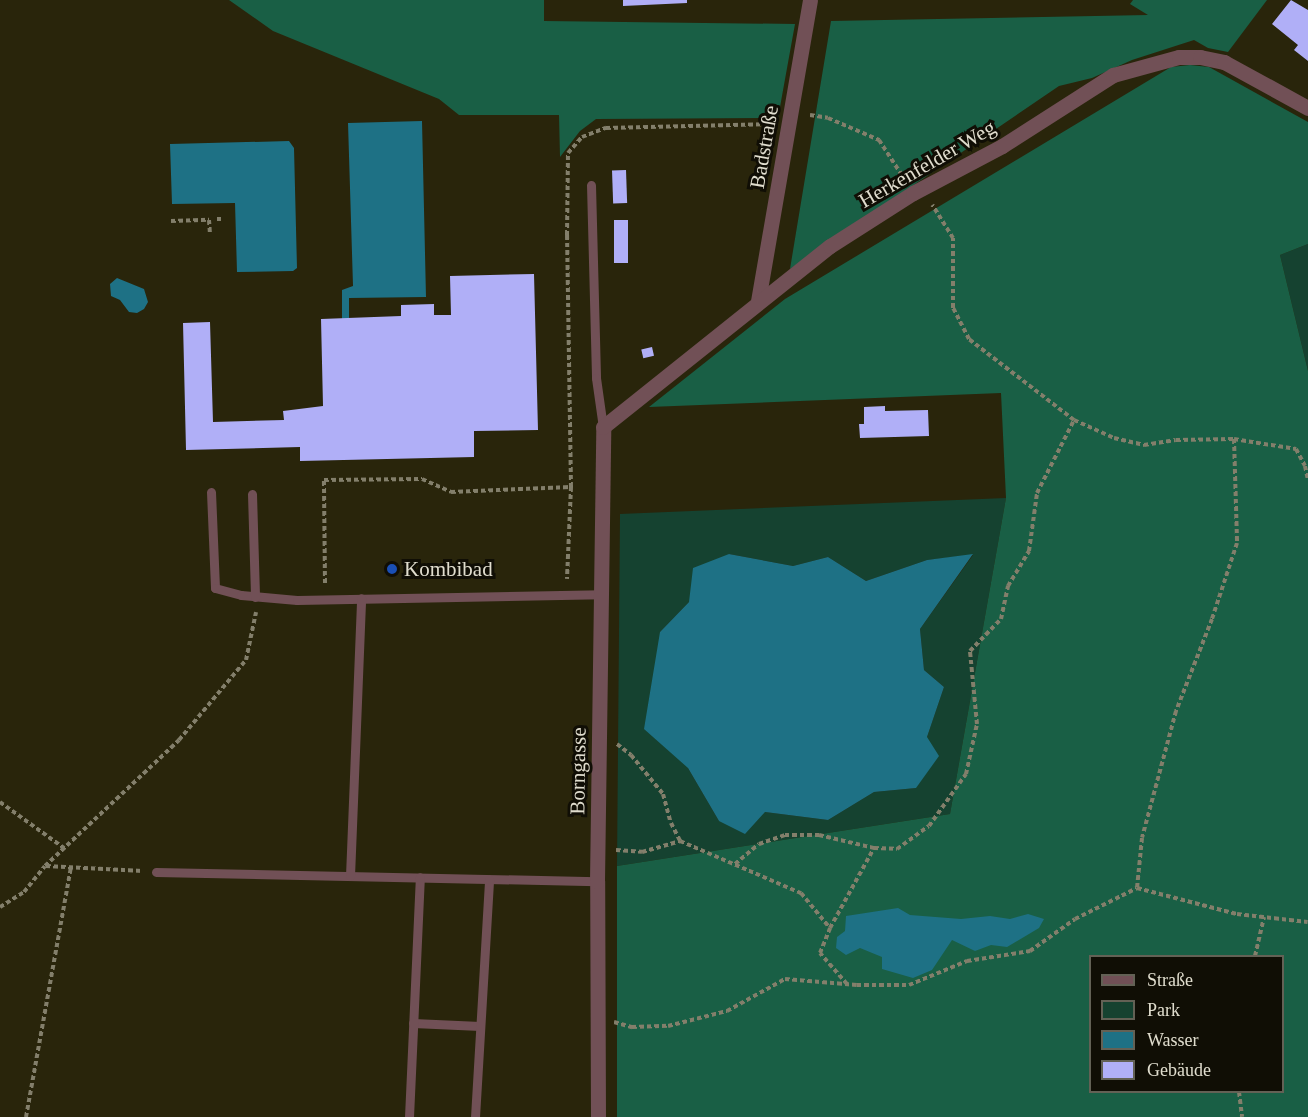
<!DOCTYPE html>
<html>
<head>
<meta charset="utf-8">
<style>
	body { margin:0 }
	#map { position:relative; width:1308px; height:1117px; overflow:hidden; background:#29250b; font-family:Georgia,serif }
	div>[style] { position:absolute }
	.green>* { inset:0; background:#154230 }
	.forest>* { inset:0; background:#195f45 }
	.water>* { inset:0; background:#1e7185 }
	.building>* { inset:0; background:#b0aff7; transform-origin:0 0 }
	.path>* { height:4px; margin-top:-2px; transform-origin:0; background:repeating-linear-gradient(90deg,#837f6b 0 4.5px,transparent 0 7.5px) }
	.lane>* { height:9px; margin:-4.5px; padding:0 4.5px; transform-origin:4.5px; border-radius:4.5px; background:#715056 }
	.street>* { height:15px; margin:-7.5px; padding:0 7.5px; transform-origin:7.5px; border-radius:7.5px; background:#715056 }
	.dots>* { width:16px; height:16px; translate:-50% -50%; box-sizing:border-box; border:3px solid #100e05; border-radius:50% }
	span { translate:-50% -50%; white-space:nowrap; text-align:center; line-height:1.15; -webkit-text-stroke:6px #100e05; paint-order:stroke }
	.street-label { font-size:21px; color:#e0ddce }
	.poi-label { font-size:21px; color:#e0ddce }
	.left { translate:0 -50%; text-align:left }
	.legend { position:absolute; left:1089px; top:955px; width:195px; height:138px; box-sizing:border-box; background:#100e05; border:2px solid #636155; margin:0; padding:8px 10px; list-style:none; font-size:18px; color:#e0ddce }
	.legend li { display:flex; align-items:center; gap:12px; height:30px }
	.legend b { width:30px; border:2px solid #636155 }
</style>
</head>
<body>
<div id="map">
	<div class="green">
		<i style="clip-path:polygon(1308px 244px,1308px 371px,1280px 255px)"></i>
		<i style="clip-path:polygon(evenodd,1006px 498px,950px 814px,617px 866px,620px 514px,1006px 498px,729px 554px,793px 566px,828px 557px,866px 581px,927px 560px,973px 555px,920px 629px,924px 670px,944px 687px,927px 737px,916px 788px,874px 792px,828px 820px,765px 812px,719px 821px,688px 768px,660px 632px,689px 602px,729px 554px)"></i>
	</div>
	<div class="forest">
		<i style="clip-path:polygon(229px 0,544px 0,544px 21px,795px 24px,778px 118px,596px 119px,580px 131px,560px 157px,559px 115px,459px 115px,439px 99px,273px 31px)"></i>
		<i style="clip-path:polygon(1133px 0,1267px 0,1228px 52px,1208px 48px,1194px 40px,1132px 60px,1092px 78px,1059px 86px,790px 269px,831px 21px,1148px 15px,1130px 4px)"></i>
		<i style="clip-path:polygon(evenodd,1190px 65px,1209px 67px,1308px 122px,1308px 244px,1280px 255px,1308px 371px,1308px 1117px,617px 1117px,617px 866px,950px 814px,1006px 498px,1001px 393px,649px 407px,785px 299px,1171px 67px,1190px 65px,1090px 956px,1282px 956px,1282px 1092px,1090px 1092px,1090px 956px)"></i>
	</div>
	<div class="water">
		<i style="clip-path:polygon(422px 121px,426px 297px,349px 298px,349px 319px,342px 319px,342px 290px,353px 286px,348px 123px)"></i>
		<i style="clip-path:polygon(289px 141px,294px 148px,297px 268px,293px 271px,237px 272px,235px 203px,172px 204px,170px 144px)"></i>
		<i style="clip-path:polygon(117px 278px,144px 289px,148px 302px,144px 309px,137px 313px,129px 312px,120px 300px,111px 296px,110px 284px)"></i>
		<i style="clip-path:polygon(729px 554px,793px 566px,828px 557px,866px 581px,927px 560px,973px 554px,920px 629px,924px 670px,944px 687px,927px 737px,939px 756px,916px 788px,874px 792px,828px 820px,765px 812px,745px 834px,719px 821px,688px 768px,644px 729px,660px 632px,689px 602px,693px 568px)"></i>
		<i style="clip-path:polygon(898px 908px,910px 915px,961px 919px,990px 916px,1010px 919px,1028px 914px,1044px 919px,1039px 928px,1007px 947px,991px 945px,975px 951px,952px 940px,932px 970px,913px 978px,882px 969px,882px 957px,860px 948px,846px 955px,836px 948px,837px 937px,845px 931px,846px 916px)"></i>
	</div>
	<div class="building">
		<i style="clip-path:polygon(623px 0,687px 0,687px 3px,623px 6px)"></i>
		<i style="clip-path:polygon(1291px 0,1308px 10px,1308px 61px,1294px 50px,1298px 45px,1272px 24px)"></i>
		<i style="left:626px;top:170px;width:33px;height:14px;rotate:88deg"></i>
		<i style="left:614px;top:220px;width:14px;height:43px"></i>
		<i style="clip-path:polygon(534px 274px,538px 430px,474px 431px,474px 457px,300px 461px,300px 447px,186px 450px,183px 323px,210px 322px,213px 422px,284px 420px,283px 411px,323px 406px,321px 319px,401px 316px,401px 305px,434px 304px,434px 315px,451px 315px,450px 276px)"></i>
		<i style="left:652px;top:347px;width:9px;height:11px;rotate:77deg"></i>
		<i style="clip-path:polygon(885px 406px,885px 411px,928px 410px,929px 436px,860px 438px,859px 424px,864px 424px,864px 407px)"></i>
	</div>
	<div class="path">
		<i style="left:810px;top:115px;width:18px;rotate:9deg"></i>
		<i style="left:828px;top:118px;width:56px;rotate:23.3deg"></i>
		<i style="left:879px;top:140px;width:44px;rotate:57deg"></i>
		<i style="left:217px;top:219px;width:5px"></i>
		<i style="left:171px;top:221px;width:38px;rotate:-2deg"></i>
		<i style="left:209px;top:220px;width:15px;rotate:86deg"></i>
		<i style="left:1074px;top:420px;width:44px;rotate:24.2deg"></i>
		<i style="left:1114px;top:438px;width:31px;rotate:13deg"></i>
		<i style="left:1144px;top:445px;width:32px;rotate:-9deg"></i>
		<i style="left:1176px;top:440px;width:58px;rotate:-1deg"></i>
		<i style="left:1234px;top:439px;width:104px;rotate:88.3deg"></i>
		<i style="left:1237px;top:543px;width:80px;rotate:108.2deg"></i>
		<i style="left:1212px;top:619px;width:99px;rotate:111.4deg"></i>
		<i style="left:1176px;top:711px;width:131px;rotate:105deg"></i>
		<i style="left:1142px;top:838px;width:50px;rotate:95.7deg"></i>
		<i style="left:1234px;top:439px;width:63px;rotate:9.2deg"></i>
		<i style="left:1296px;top:449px;width:19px;rotate:62deg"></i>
		<i style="left:1305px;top:466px;width:14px;rotate:78deg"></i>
		<i style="left:571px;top:487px;width:252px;rotate:-90.9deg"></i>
		<i style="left:567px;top:235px;width:82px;rotate:-89.3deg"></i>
		<i style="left:568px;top:153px;width:21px;rotate:-49deg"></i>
		<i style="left:582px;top:137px;width:26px;rotate:-21deg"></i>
		<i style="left:606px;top:128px;width:166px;rotate:-1.4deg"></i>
		<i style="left:325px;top:583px;width:103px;rotate:-90.6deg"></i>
		<i style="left:324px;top:480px;width:98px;rotate:-0.6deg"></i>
		<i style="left:422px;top:479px;width:32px;rotate:24deg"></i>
		<i style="left:451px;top:492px;width:120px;rotate:-2.4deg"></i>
		<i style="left:571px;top:487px;width:92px;rotate:92.5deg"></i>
		<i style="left:617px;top:744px;width:18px;rotate:38deg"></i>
		<i style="left:631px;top:755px;width:50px;rotate:50.6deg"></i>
		<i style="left:663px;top:794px;width:30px;rotate:75deg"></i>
		<i style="left:671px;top:823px;width:20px;rotate:63deg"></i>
		<i style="left:0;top:802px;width:79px;rotate:35.7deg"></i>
		<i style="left:616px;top:850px;width:26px;rotate:4deg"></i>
		<i style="left:642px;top:852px;width:40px;rotate:-16deg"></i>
		<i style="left:680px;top:841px;width:132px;rotate:23.3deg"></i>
		<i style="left:801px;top:893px;width:45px;rotate:50.4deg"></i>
		<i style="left:735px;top:864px;width:31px;rotate:-40deg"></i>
		<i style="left:759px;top:844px;width:28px;rotate:-19deg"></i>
		<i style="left:785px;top:835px;width:34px"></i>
		<i style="left:819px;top:835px;width:57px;rotate:13.3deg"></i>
		<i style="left:46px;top:866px;width:97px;rotate:3deg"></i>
		<i style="left:0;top:907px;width:28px;rotate:-32deg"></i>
		<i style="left:24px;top:892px;width:33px;rotate:-51deg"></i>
		<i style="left:45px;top:866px;width:184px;rotate:-43.2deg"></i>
		<i style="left:179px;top:740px;width:104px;rotate:-50.1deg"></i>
		<i style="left:246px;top:660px;width:49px;rotate:-78.2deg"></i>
		<i style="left:1255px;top:956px;width:40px;rotate:-77deg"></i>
		<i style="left:847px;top:984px;width:41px;rotate:-131.1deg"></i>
		<i style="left:820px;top:953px;width:27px;rotate:-68deg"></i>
		<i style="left:830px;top:928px;width:91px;rotate:-61.2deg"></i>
		<i style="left:874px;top:848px;width:23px;rotate:2deg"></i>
		<i style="left:897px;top:849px;width:39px;rotate:-36deg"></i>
		<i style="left:929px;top:826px;width:64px;rotate:-54.6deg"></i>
		<i style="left:966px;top:774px;width:51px;rotate:-77.6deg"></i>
		<i style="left:977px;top:724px;width:73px;rotate:-95.5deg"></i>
		<i style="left:970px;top:651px;width:45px;rotate:-45.9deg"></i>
		<i style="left:1001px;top:619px;width:34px;rotate:-78deg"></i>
		<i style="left:1008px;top:586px;width:41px;rotate:-59deg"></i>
		<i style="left:1029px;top:551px;width:59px;rotate:-82.1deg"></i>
		<i style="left:1037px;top:493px;width:82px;rotate:-63.1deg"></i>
		<i style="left:1074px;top:420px;width:133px;rotate:-142.4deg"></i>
		<i style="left:969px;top:339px;width:35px;rotate:-117deg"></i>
		<i style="left:953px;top:308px;width:70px;rotate:-90deg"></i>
		<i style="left:953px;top:238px;width:39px;rotate:-122deg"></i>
		<i style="left:614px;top:1022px;width:19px;rotate:16deg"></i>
		<i style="left:632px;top:1027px;width:36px;rotate:-2deg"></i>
		<i style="left:668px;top:1026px;width:61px;rotate:-14.3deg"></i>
		<i style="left:727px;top:1011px;width:66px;rotate:-28.9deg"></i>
		<i style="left:785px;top:979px;width:72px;rotate:4.8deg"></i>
		<i style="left:857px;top:985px;width:52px"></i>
		<i style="left:909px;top:985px;width:63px;rotate:-22.5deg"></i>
		<i style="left:967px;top:961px;width:64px;rotate:-9deg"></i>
		<i style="left:1030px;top:951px;width:55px;rotate:-35.4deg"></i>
		<i style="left:1075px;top:919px;width:69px;rotate:-26.6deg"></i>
		<i style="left:1137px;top:888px;width:103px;rotate:14.6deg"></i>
		<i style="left:1237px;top:914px;width:71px;rotate:6.4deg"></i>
		<i style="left:1239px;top:1092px;width:25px;rotate:83deg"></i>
		<i style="left:26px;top:1117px;width:254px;rotate:-79.8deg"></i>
	</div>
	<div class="lane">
		<i style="left:591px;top:185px;width:193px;rotate:88.5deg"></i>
		<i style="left:596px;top:378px;width:49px;rotate:81.9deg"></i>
		<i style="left:211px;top:492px;width:96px;rotate:87.6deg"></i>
		<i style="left:215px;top:588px;width:27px;rotate:15deg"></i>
		<i style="left:241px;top:595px;width:56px;rotate:5.1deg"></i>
		<i style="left:297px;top:600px;width:304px;rotate:-1.1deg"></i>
		<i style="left:252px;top:494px;width:103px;rotate:88.3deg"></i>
		<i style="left:156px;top:872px;width:441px;rotate:1.2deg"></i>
		<i style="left:350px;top:876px;width:278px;rotate:-87.7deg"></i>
		<i style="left:413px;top:1023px;width:67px;rotate:2.6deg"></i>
		<i style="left:409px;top:1117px;width:240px;rotate:-87.4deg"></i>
		<i style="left:475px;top:1117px;width:238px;rotate:-86.6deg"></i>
	</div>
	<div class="street">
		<i style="left:758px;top:301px;width:305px;rotate:-80.2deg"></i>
		<i style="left:598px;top:1117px;width:236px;rotate:-90.2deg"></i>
		<i style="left:597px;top:881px;width:454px;rotate:-89.2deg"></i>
		<i style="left:603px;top:427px;width:290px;rotate:-38.6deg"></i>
		<i style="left:830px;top:246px;width:98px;rotate:-32.6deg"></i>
		<i style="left:913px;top:193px;width:101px;rotate:-27.8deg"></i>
		<i style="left:1002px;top:146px;width:132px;rotate:-32.6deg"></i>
		<i style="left:1113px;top:75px;width:68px;rotate:-15.3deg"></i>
		<i style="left:1179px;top:57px;width:21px"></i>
		<i style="left:1200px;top:57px;width:25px;rotate:12deg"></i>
		<i style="left:1224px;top:62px;width:96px;rotate:28.7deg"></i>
	</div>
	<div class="dots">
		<i style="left:392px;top:569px;background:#1a4fb4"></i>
	</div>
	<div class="street-label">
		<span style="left:764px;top:147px;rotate:-80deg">Badstraße</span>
		<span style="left:927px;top:164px;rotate:-30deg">Herkenfelder Weg</span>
		<span style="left:578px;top:771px;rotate:-89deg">Borngasse</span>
	</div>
	<div class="poi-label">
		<span class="left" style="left:404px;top:569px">Kombibad</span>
	</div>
	<ul class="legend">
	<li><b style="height:8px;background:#715056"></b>Straße</li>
	<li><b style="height:16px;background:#154230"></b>Park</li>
	<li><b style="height:16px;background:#1e7185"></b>Wasser</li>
	<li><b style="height:16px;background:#b0aff7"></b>Gebäude</li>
	</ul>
</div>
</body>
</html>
